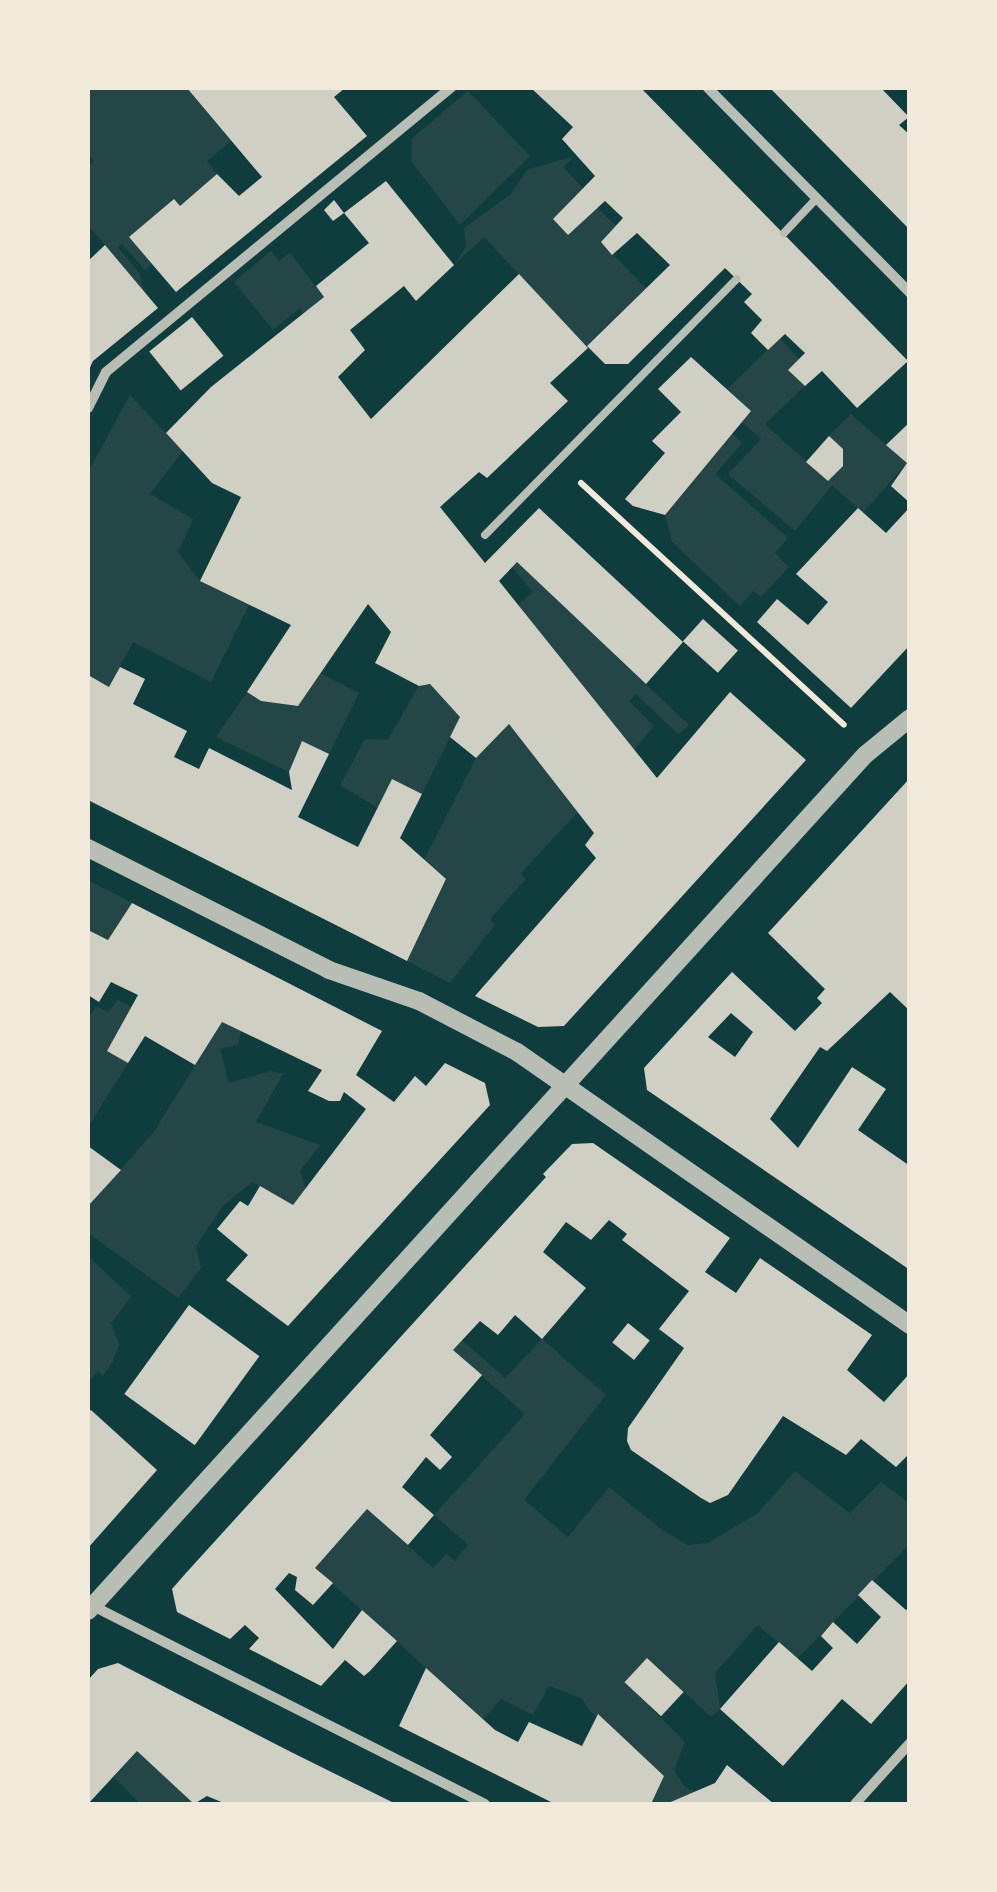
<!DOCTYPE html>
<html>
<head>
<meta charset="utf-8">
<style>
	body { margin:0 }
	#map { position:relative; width:997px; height:1892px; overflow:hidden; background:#0f3d3e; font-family:"Archivo Narrow",sans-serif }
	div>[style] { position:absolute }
	.green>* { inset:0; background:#244646 }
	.building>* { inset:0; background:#cfcfc3; transform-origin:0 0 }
	.path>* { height:6px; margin:-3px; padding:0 3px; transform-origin:3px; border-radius:3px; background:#f1e9da }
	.service>* { height:8px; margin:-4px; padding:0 4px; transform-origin:4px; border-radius:4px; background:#b8beb3 }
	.minor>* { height:10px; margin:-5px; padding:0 5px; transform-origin:5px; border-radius:5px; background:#b8beb3 }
	.tertiary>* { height:18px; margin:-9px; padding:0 9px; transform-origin:9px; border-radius:9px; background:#b8beb3 }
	span { translate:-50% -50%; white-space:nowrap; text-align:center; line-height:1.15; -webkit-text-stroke:10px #f1e9da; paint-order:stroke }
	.frame { position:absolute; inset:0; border:90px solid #f1e9da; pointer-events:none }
</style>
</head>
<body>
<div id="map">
	<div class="green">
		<i style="clip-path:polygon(88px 88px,187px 88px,231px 141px,207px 161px,217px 174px,180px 206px,174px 200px,129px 237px,152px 264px,145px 270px,122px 244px,118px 247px,139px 273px,145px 292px,88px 225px,88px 167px,94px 161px,88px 154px)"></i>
		<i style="clip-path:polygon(468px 91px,530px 156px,460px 225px,411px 161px,412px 138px)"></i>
		<i style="clip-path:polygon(575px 156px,563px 167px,583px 188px,553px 219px,568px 235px,597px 207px,616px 226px,601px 242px,646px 288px,586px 346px,484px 237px,454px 265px,466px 246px,464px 228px,511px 194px,527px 170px)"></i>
		<i style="clip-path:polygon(271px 251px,279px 261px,290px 253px,324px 297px,304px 314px,300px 308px,273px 330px,234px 282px)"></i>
		<i style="clip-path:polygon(780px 338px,799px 359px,788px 370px,805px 386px,765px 424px,828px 481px,829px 436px,851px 414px,907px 463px,863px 513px,832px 485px,795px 531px,728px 474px,761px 439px,742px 422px,751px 411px,727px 389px)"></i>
		<i style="clip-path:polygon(130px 395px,183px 451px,150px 494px,193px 519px,178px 552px,200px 581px,249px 605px,211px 682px,133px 642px,109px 687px,88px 675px,88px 472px)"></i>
		<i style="clip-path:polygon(732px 433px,742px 443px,715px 474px,788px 538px,775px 553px,789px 567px,761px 597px,753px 591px,740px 606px,672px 542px,665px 515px)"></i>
		<i style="clip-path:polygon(517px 562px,582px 624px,689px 725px,678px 734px,636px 694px,629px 701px,654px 726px,634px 750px,518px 605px,533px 592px,512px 567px)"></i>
		<i style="clip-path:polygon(320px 673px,359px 693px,329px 754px,302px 741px,289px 772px,216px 737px,247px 692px,261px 701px,297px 706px)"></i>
		<i style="clip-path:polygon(420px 683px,430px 684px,460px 717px,422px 794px,392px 779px,378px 808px,340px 785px,365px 739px,388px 740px)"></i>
		<i style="clip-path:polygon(509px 724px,578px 812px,521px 873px,526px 879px,490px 919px,495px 925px,450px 983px,407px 961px,446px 880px,424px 860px,476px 758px)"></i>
		<i style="clip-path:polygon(88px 880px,132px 903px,108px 940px,88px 930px)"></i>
		<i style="clip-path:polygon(118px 1000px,131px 1007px,107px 1051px,128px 1063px,88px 1127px,88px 1019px,96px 1006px,108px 1012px)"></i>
		<i style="clip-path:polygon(222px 1022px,241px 1031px,238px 1045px,220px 1049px,229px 1083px,271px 1071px,283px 1074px,256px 1122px,320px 1145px,300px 1171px,306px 1190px,293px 1205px,252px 1182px,223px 1206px,196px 1246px,201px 1268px,178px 1298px,88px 1233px,88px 1206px,153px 1133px)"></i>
		<i style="clip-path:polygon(88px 1256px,131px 1297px,111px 1323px,119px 1344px,113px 1361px,103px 1376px,98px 1371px,88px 1383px)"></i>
		<i style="clip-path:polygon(542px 1339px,606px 1395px,524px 1500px,568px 1537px,609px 1487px,662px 1530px,688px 1545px,708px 1543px,758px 1513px,795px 1471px,850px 1513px,881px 1482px,909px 1503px,909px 1545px,797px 1659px,758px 1625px,715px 1673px,720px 1709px,711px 1717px,647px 1658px,625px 1682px,685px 1742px,674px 1770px,685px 1787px,695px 1792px,666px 1804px,651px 1804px,664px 1776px,589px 1710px,581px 1698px,549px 1686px,533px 1715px,501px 1699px,483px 1719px,315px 1568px,367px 1509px,433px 1568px,446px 1554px,455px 1561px,468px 1545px,434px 1515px,525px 1414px,453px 1350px,462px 1340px,505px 1378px)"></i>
		<i style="clip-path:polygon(137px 1751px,194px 1804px,140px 1804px,114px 1777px)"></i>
	</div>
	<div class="building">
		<i style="clip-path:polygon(187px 88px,345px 88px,334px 97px,367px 136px,176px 292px,129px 237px,174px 199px,180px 206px,217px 174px,239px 196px,262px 177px)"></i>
		<i style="clip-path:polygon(531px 88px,641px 88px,908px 361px,857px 408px,822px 371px,805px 386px,788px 370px,805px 353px,785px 334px,768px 350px,751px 333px,762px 320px,744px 302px,752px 294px,725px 268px,628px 364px,605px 364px,587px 346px,670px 265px,637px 233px,612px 255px,601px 242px,623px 218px,605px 201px,568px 235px,553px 219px,595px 176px,562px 139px,573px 127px)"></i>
		<i style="clip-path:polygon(770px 88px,881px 88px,909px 117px,899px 125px,910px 135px,910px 230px)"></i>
		<i style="clip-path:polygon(386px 181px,454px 265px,416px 301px,404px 286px,350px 330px,365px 350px,338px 377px,371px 419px,519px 274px,588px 348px,550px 383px,568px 401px,487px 478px,479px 472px,440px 507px,485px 563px,539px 508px,683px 642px,646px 684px,517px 562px,499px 581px,657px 778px,730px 692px,806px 760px,564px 1026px,538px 1027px,475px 996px,596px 858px,585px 845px,594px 833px,509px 724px,476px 758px,450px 737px,460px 717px,430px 684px,419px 686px,375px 663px,391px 632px,368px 604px,298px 706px,261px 701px,247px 692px,291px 625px,200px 581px,241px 497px,212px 483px,166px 433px,211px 387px,324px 297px,316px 286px,369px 243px,344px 213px)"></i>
		<i style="clip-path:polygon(334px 200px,344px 213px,333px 221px,324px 210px)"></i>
		<i style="clip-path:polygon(105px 245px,158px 308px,93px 361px,88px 372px,88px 261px)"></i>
		<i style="left:192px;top:317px;width:50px;height:55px;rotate:51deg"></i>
		<i style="clip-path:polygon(691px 357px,751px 411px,665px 515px,633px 506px,625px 499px,665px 453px,652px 441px,681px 412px,658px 389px)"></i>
		<i style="clip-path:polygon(910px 422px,910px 503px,891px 486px,907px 463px,886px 445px)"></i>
		<i style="clip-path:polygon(829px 436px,843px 449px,843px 466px,828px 481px,806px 462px)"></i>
		<i style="clip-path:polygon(910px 507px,910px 645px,851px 708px,757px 622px,777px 599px,808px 625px,828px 602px,796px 574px,858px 508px,886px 533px)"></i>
		<i style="left:703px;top:619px;width:47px;height:30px;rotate:42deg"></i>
		<i style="clip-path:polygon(120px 667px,145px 679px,133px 704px,187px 731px,174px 757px,199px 769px,209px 748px,292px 790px,289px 772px,302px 741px,329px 754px,298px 817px,358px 847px,392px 779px,422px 794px,400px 838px,446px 879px,407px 961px,88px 800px,88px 675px,109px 687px)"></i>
		<i style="clip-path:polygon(evenodd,910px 778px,910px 1011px,890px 992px,827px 1051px,820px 1047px,770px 1119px,798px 1148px,852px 1067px,886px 1089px,858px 1130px,910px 1166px,910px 1270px,647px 1090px,644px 1068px,732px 972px,795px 1031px,822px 1003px,817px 998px,825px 989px,768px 933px,910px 778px,731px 1013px,753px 1032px,735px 1057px,708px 1037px,731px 1013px)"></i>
		<i style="clip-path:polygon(132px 903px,382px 1031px,356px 1075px,394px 1102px,415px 1076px,426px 1086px,445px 1063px,485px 1083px,490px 1105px,288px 1326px,226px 1280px,248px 1255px,217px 1229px,240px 1201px,248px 1206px,260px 1186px,293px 1205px,366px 1109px,344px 1092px,340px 1101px,329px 1101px,308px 1091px,322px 1070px,222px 1022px,195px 1065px,145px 1036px,128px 1063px,107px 1051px,138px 995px,111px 982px,99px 1002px,88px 995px,88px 930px,108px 940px)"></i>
		<i style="clip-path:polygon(593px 1143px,730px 1238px,705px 1272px,736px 1293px,760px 1258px,872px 1335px,847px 1370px,884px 1402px,910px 1373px,910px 1453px,896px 1467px,861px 1439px,846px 1455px,783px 1416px,728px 1495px,710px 1503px,701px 1498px,631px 1450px,627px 1441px,628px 1428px,684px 1348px,659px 1329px,689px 1291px,622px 1240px,627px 1234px,609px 1220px,591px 1240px,566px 1222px,543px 1252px,586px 1288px,542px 1339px,515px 1315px,498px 1335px,480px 1321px,453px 1350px,482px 1375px,430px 1435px,452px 1457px,440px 1470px,426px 1457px,402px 1487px,434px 1515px,408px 1545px,367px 1509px,315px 1568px,333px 1583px,313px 1605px,295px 1590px,297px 1577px,289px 1573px,275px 1589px,333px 1649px,362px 1610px,397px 1641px,370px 1671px,364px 1676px,345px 1660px,321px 1686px,249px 1649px,259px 1638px,245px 1625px,230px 1639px,177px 1612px,172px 1589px,186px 1573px,546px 1177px,543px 1174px,572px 1144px)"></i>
		<i style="clip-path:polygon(88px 1146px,121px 1170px,88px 1206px)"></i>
		<i style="left:189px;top:1305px;width:87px;height:110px;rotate:36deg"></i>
		<i style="left:628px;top:1323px;width:28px;height:25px;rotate:39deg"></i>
		<i style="clip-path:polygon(91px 1410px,157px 1470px,88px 1548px,88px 1413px)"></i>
		<i style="clip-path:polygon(872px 1580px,906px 1610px,910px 1607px,910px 1680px,871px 1724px,842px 1699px,783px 1766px,720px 1709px,779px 1642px,812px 1671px,833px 1648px,821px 1636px,833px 1622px,857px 1644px,881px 1617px,858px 1595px)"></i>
		<i style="left:647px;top:1658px;width:50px;height:33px;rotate:43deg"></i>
		<i style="clip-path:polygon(118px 1663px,293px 1753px,396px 1804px,226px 1804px,207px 1796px,194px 1804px,137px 1751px,88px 1804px,88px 1680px,98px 1669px)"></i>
		<i style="clip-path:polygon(426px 1668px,495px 1730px,518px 1742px,529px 1722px,582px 1746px,598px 1714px,664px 1776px,651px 1804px,555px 1804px,399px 1726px)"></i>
		<i style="clip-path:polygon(727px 1765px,774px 1804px,666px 1804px,715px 1783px)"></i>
	</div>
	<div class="path">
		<i style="left:581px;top:483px;width:357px;rotate:42.6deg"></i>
	</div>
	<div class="service">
		<i style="left:784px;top:233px;width:48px;rotate:-46.7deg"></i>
		<i style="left:485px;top:535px;width:359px;rotate:-45.5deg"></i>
	</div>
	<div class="minor">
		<i style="left:708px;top:88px;width:288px;rotate:45.4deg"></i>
		<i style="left:88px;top:408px;width:40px;rotate:-63.4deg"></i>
		<i style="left:106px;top:372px;width:447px;rotate:-39.5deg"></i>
		<i style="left:93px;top:1606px;width:439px;rotate:26.8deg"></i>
		<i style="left:855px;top:1804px;width:82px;rotate:-48deg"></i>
	</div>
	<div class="tertiary">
		<i style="left:88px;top:848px;width:270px;rotate:26.8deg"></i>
		<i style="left:329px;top:970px;width:95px;rotate:19deg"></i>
		<i style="left:419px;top:1001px;width:110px;rotate:27.5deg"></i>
		<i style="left:517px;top:1052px;width:479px;rotate:34.8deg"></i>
		<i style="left:88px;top:1611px;width:1156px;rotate:-47.77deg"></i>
		<i style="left:865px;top:755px;width:58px;rotate:-39.4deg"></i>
	</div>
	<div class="frame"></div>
</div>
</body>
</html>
